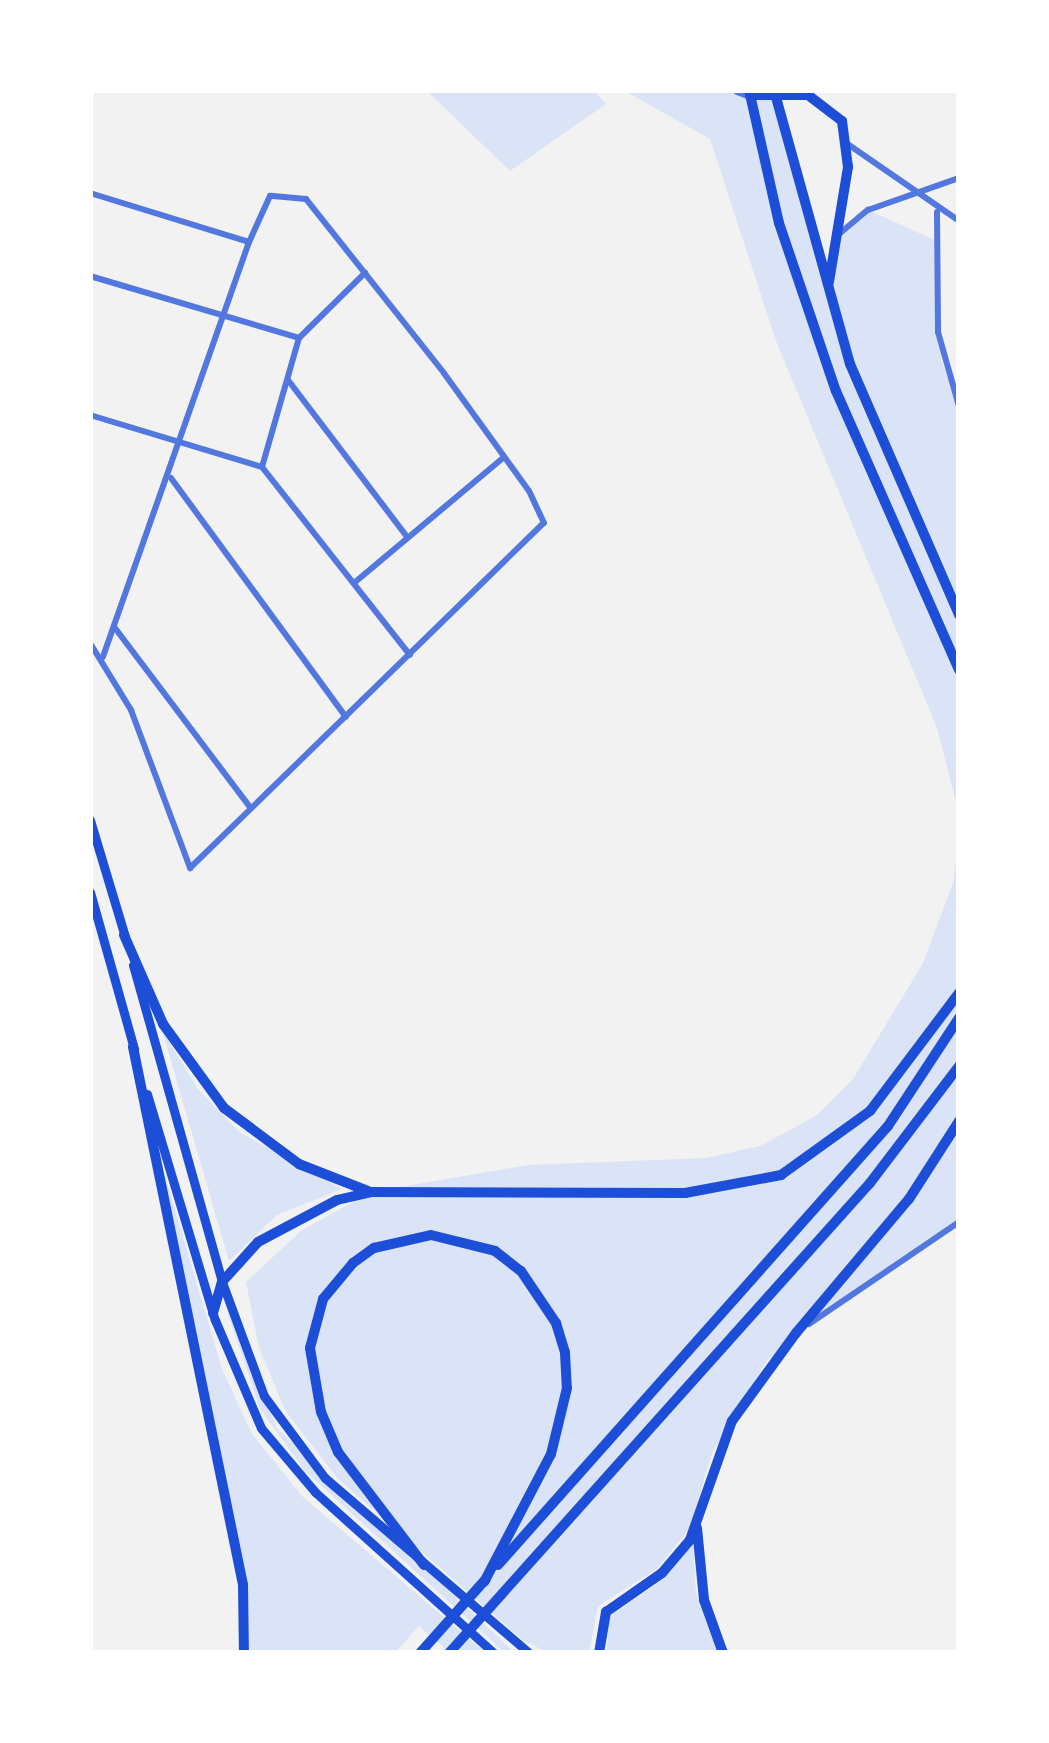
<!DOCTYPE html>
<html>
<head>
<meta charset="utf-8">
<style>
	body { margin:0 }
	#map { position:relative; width:1049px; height:1743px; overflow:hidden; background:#f2f2f2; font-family:"Open Sans",sans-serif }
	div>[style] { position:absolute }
	.green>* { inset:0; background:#dbe4f7 }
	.minor>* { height:6px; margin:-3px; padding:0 3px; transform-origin:3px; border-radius:3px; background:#5277de }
	.tertiary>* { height:9px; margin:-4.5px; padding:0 4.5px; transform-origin:4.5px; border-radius:4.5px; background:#5277de }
	.secondary>* { height:9px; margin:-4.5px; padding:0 4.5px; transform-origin:4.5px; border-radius:4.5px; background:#1d4ed8 }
	.primary>* { height:10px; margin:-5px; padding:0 5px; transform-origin:5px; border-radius:5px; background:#1d4ed8 }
	.trunk>* { height:10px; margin:-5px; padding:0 5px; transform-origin:5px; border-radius:5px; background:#1d4ed8 }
	span { translate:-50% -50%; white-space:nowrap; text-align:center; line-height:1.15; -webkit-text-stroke:10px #fff; paint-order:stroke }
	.frame { position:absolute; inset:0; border:93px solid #fff; pointer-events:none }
</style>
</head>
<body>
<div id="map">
	<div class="green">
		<i style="clip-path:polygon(426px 90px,593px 90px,606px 104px,510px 171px)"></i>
		<i style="clip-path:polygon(623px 90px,774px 93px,828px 290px,832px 241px,868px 210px,939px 242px,941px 359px,959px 406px,959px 814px,937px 728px,776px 341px,710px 139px)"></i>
		<i style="clip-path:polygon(959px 842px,959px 1222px,796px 1333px,766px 1362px,712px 1453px,690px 1528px,657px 1569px,598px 1606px,589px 1653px,549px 1653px,524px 1641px,338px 1479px,286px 1412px,259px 1348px,246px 1282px,302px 1230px,371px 1192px,528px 1165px,706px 1158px,760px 1146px,817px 1115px,853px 1079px,923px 963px,953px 883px)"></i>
		<i style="clip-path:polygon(162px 1030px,198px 1089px,239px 1132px,342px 1189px,277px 1215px,229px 1261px)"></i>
		<i style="clip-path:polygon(162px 1166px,222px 1369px,252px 1434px,302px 1496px,486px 1653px,450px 1653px,419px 1626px,395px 1653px,248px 1653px,248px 1593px)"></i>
		<i style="clip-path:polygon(223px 1299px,277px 1428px,515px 1653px,505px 1653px,305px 1471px,260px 1409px)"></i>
		<i style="clip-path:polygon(693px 1544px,696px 1593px,717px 1653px,606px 1653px,609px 1617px,657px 1584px)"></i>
	</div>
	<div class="minor">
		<i style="left:849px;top:145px;width:134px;rotate:34.6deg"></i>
		<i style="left:90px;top:193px;width:166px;rotate:17.1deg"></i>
		<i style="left:937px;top:212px;width:120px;rotate:89.5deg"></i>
		<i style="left:938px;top:332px;width:77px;rotate:74.2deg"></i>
		<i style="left:839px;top:234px;width:38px;rotate:-40deg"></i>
		<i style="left:868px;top:210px;width:96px;rotate:-19.4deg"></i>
		<i style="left:90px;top:276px;width:218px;rotate:16.5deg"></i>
		<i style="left:288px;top:380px;width:198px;rotate:52.8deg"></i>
		<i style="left:90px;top:415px;width:180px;rotate:16.8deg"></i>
		<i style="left:262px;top:467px;width:239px;rotate:51.8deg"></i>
		<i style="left:262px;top:467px;width:134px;rotate:-74deg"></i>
		<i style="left:299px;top:338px;width:93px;rotate:-44.6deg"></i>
		<i style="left:171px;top:478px;width:296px;rotate:53.8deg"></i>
		<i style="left:354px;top:583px;width:194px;rotate:-40deg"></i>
		<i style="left:115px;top:628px;width:224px;rotate:53deg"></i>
		<i style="left:90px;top:643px;width:79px;rotate:58.5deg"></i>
		<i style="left:131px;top:710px;width:169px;rotate:69.5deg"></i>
		<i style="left:190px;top:868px;width:494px;rotate:-44.3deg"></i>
		<i style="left:544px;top:523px;width:35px;rotate:-115deg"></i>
		<i style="left:529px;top:491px;width:145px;rotate:-125.8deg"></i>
		<i style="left:444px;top:373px;width:222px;rotate:-128.4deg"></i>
		<i style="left:306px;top:199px;width:36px;rotate:-175deg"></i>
		<i style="left:270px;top:196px;width:51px;rotate:114.5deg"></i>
		<i style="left:249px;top:242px;width:440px;rotate:109.4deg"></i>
		<i style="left:809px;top:1324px;width:181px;rotate:-34.2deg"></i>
	</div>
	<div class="tertiary">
		<i style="left:737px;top:90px;width:14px;rotate:21deg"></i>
	</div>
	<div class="secondary">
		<i style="left:90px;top:820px;width:122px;rotate:73.3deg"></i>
		<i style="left:90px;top:892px;width:163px;rotate:74.3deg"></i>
		<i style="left:133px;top:965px;width:329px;rotate:74.3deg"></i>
		<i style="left:222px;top:1282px;width:121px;rotate:69.8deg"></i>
		<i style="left:264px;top:1396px;width:102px;rotate:53.4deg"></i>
		<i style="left:325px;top:1478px;width:269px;rotate:40.6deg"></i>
		<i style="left:147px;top:1094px;width:236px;rotate:73.3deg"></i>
		<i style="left:215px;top:1320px;width:117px;rotate:66.9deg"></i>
		<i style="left:261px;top:1428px;width:84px;rotate:49.8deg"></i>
		<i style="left:315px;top:1492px;width:241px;rotate:42deg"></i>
	</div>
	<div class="primary">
		<i style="left:697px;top:1528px;width:72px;rotate:84.4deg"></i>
		<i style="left:704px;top:1600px;width:56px;rotate:70.3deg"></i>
		<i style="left:599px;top:1653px;width:42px;rotate:-80.3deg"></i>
		<i style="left:606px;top:1612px;width:68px;rotate:-34.9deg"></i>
		<i style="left:662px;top:1573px;width:43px;rotate:-49.7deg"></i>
		<i style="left:690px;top:1540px;width:126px;rotate:-70.6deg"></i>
		<i style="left:732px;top:1421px;width:109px;rotate:-54deg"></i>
	</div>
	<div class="trunk">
		<i style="left:749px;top:90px;width:136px;rotate:77.3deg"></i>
		<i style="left:779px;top:223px;width:177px;rotate:71.3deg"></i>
		<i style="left:836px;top:391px;width:305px;rotate:66.2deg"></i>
		<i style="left:774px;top:90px;width:284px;rotate:74.5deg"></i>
		<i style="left:850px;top:364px;width:274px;rotate:66.5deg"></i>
		<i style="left:750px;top:95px;width:58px"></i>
		<i style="left:808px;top:95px;width:43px;rotate:37.4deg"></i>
		<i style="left:842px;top:121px;width:46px;rotate:82.6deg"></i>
		<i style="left:848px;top:167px;width:117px;rotate:99.4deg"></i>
		<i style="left:124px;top:935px;width:97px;rotate:66.3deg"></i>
		<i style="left:163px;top:1024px;width:104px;rotate:54deg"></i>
		<i style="left:224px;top:1108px;width:94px;rotate:36.7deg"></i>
		<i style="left:299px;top:1164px;width:74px;rotate:21.4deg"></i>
		<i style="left:133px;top:1047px;width:549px;rotate:78.44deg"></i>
		<i style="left:243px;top:1585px;width:68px;rotate:89.2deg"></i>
		<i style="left:213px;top:1313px;width:32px;rotate:-74deg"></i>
		<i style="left:222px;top:1282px;width:54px;rotate:-48deg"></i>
		<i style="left:258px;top:1242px;width:89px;rotate:-28deg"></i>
		<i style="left:337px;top:1200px;width:35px;rotate:-13deg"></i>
		<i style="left:371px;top:1192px;width:314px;rotate:0.2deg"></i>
		<i style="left:685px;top:1193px;width:98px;rotate:-10.6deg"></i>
		<i style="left:781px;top:1175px;width:110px;rotate:-35.7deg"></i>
		<i style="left:870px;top:1111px;width:148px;rotate:-53deg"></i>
		<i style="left:796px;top:1333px;width:175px;rotate:-49.9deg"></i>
		<i style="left:909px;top:1199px;width:93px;rotate:-57.3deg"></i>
		<i style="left:424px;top:1565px;width:142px;rotate:-127.3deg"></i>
		<i style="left:338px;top:1452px;width:43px;rotate:-113deg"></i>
		<i style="left:321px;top:1412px;width:65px;rotate:-99.8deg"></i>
		<i style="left:310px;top:1348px;width:51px;rotate:-75.1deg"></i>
		<i style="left:323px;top:1299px;width:47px;rotate:-50.2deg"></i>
		<i style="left:353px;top:1263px;width:26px;rotate:-36deg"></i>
		<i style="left:374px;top:1248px;width:58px;rotate:-12.8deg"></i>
		<i style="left:431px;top:1235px;width:66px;rotate:14deg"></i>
		<i style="left:495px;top:1251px;width:33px;rotate:38deg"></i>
		<i style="left:521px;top:1271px;width:63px;rotate:56.1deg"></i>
		<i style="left:556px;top:1323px;width:31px;rotate:73deg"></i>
		<i style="left:565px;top:1353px;width:35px;rotate:87deg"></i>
		<i style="left:567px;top:1388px;width:68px;rotate:103.6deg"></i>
		<i style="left:551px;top:1454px;width:144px;rotate:117.6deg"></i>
		<i style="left:498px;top:1565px;width:587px;rotate:-48.38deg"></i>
		<i style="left:888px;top:1126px;width:129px;rotate:-56.7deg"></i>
		<i style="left:420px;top:1653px;width:99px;rotate:-48.3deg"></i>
		<i style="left:449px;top:1653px;width:631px;rotate:-48.15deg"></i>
		<i style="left:870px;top:1183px;width:147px;rotate:-52.7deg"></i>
	</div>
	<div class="frame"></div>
</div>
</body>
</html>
